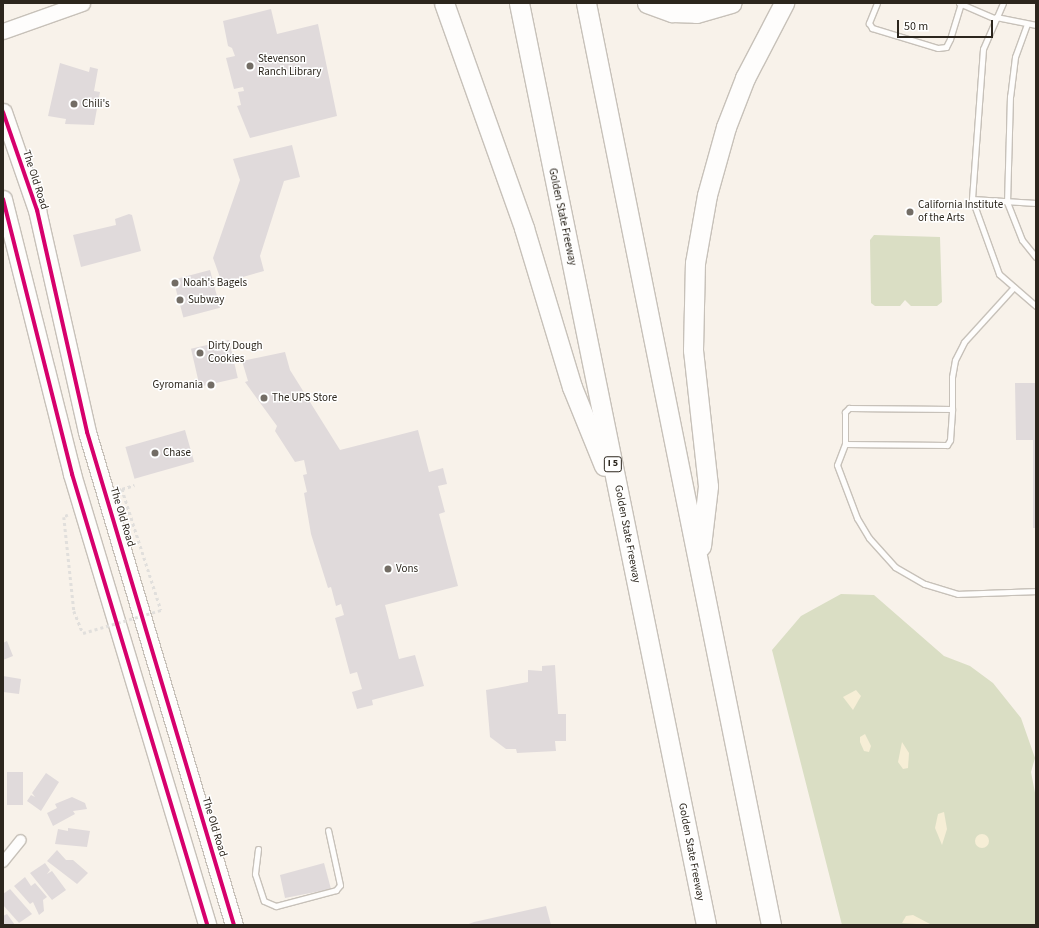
<!DOCTYPE html>
<html>
<head>
<meta charset="utf-8">
<style>
	body { margin:0 }
	#map { position:relative; width:1039px; height:928px; overflow:hidden; background:#f8f2ea; font-family:"Source Sans 3",sans-serif }
	div>[style] { position:absolute }
	.green>* { inset:0; background:#dadec4 }
	.sand>* { inset:0; background:#f6eed6 }
	.round { border-radius:50% }
	.building>* { inset:0; background:#e0dadb; transform-origin:0 0 }
	.path>* { height:2.5px; margin-top:-1.25px; transform-origin:0; background:repeating-linear-gradient(90deg,#e1dfdc 0 3px,transparent 0 6px) }
	.roads { filter:drop-shadow(1px 0 #c7c1b9) drop-shadow(-1px 0 #c7c1b9) drop-shadow(0 1px #c7c1b9) drop-shadow(0 -1px #c7c1b9) }
	.service>* { height:5px; margin:-2.5px; padding:0 2.5px; transform-origin:2.5px; border-radius:2.5px; background:#fefdfc }
	.minor>* { height:10px; margin:-5px; padding:0 5px; transform-origin:5px; border-radius:5px; background:#fefdfc }
	.secondary>* { height:15px; margin:-7.5px; padding:0 7.5px; transform-origin:7.5px; border-radius:7.5px; background:#fefdfc }
	.primary>* { height:17px; margin:-8.5px; padding:0 8.5px; transform-origin:8.5px; border-radius:8.5px; background:#fefdfc }
	.motorway>* { height:19px; margin:-9.5px; padding:0 9.5px; transform-origin:9.5px; border-radius:9.5px; background:#fefdfc }
	.path-bridge>* { height:2.5px; margin-top:-1.25px; transform-origin:0; background:repeating-linear-gradient(90deg,#e1dfdc 0 3px,transparent 0 6px) }
	.cycleway>* { height:4px; margin:-2px; padding:0 2px; transform-origin:2px; border-radius:2px; background:#d6006c }
	.dots>* { width:11px; height:11px; translate:-50% -50%; box-sizing:border-box; border:2px solid #fff; border-radius:50% }
	span { translate:-50% -50%; white-space:nowrap; text-align:center; line-height:1.15; -webkit-text-stroke:3px #fff; paint-order:stroke }
	.shield-label span { padding:1px 3px; background:#fff; border:1px solid; border-radius:3px; -webkit-text-stroke-width:0 }
	.shield-label { font-size:10px; color:#2c261d; font-weight:700 }
	.poi-label { font-size:11px; color:#2c261d }
	.left { translate:0 -50%; text-align:left }
	.right { translate:-100% -50%; text-align:right }
	.street-label { font-size:11px; color:#2c261d }
	.frame { position:absolute; inset:0; border:4px solid #2c261d; pointer-events:none }
	.scale { position:absolute; left:897px; top:20px; width:96px; height:18px; box-sizing:border-box; border:2px solid #2c261d; border-top:0; padding-left:5px; font-size:12px; line-height:14px; white-space:nowrap; color:#2c261d; -webkit-text-stroke:3px #fff; paint-order:stroke }
</style>
</head>
<body>
<div id="map">
	<div class="green">
		<i style="clip-path:polygon(874px 235px,940px 237px,942px 302px,937px 306px,911px 306px,905px 300px,900px 306px,875px 306px,871px 303px,870px 240px)"></i>
		<i style="clip-path:polygon(841px 594px,874px 595px,944px 656px,970px 666px,993px 683px,1021px 718px,1035px 758px,1031px 772px,1036px 798px,1036px 925px,842px 925px,772px 650px,801px 616px)"></i>
	</div>
	<div class="sand">
		<i style="clip-path:polygon(856px 690px,861px 696px,853px 710px,843px 697px)"></i>
		<i style="clip-path:polygon(865px 734px,871px 746px,869px 752px,864px 751px,860px 742px,860px 737px)"></i>
		<i style="clip-path:polygon(902px 742px,909px 753px,908px 768px,903px 769px,898px 762px)"></i>
		<i style="clip-path:polygon(944px 812px,947px 829px,942px 845px,935px 828px,938px 814px)"></i>
		<i class="round" style="left:975px;top:834px;width:14px;height:14px"></i>
		<i style="clip-path:polygon(913px 915px,930px 924px,931px 925px,902px 923px,906px 916px)"></i>
	</div>
	<div class="building">
		<i style="clip-path:polygon(271px 9px,277px 34px,318px 24px,337px 116px,250px 138px,237px 106px,241px 105px,238px 92px,244px 91px,243px 87px,234px 89px,226px 58px,235px 56px,232px 48px,228px 46px,223px 21px)"></i>
		<i style="clip-path:polygon(60px 63px,89px 72px,90px 67px,98px 69px,94px 91px,100px 92px,94px 125px,65px 124px,66px 119px,48px 116px)"></i>
		<i style="clip-path:polygon(292px 145px,300px 177px,284px 181px,260px 256px,264px 271px,222px 283px,213px 258px,240px 180px,233px 159px)"></i>
		<i style="clip-path:polygon(129px 214px,132px 215px,141px 251px,81px 267px,73px 235px,116px 225px,115px 219px)"></i>
		<i style="left:210px;top:270px;width:39px;height:38px;rotate:75deg"></i>
		<i style="left:229px;top:340px;width:39px;height:39px;rotate:77deg"></i>
		<i style="clip-path:polygon(285px 352px,290px 370px,340px 450px,418px 430px,429px 472px,443px 468px,447px 484px,438px 486px,445px 512px,439px 514px,458px 586px,385px 605px,399px 659px,415px 655px,424px 686px,372px 700px,373px 705px,357px 709px,352px 692px,362px 689px,357px 672px,350px 674px,335px 618px,344px 615px,341px 604px,336px 606px,331px 587px,328px 588px,311px 534px,304px 493px,307px 492px,303px 475px,307px 474px,304px 460px,295px 462px,275px 431px,277px 426px,245px 382px,248px 381px,242px 361px)"></i>
		<i style="clip-path:polygon(1015px 383px,1036px 383px,1036px 528px,1033px 528px,1033px 440px,1016px 440px)"></i>
		<i style="left:185px;top:430px;width:33px;height:62px;rotate:74deg"></i>
		<i style="clip-path:polygon(7px 641px,13px 656px,3px 660px,3px 643px)"></i>
		<i style="clip-path:polygon(555px 665px,558px 714px,566px 714px,566px 741px,555px 741px,556px 751px,517px 753px,516px 749px,506px 749px,490px 737px,486px 690px,528px 682px,528px 670px,542px 671px,542px 666px)"></i>
		<i style="clip-path:polygon(3px 676px,21px 679px,19px 694px,3px 692px)"></i>
		<i style="left:7px;top:772px;width:16px;height:33px"></i>
		<i style="clip-path:polygon(46px 773px,59px 782px,41px 811px,27px 801px,31px 795px,35px 797px,32px 793px)"></i>
		<i style="clip-path:polygon(72px 797px,85px 803px,87px 809px,73px 811px,75px 814px,53px 826px,47px 813px,57px 808px,55px 804px)"></i>
		<i style="clip-path:polygon(68px 828px,90px 831px,87px 847px,55px 844px,58px 829px,68px 831px)"></i>
		<i style="clip-path:polygon(57px 850px,66px 860px,73px 860px,88px 873px,77px 884px,47px 861px)"></i>
		<i style="clip-path:polygon(45px 863px,50px 870px,47px 874px,52px 871px,66px 890px,52px 900px,30px 873px)"></i>
		<i style="clip-path:polygon(324px 863px,331px 889px,285px 898px,280px 875px)"></i>
		<i style="clip-path:polygon(25px 877px,31px 886px,35px 883px,47px 897px,43px 900px,44px 911px,39px 915px,33px 902px,30px 904px,14px 886px)"></i>
		<i style="clip-path:polygon(10px 889px,32px 914px,19px 923px,3px 905px,3px 894px)"></i>
		<i style="clip-path:polygon(546px 906px,551px 925px,466px 925px,474px 922px)"></i>
		<i style="clip-path:polygon(7px 914px,15px 925px,3px 925px,3px 916px)"></i>
	</div>
	<div class="path">
		<i style="left:122px;top:489px;width:13px;rotate:-18deg"></i>
		<i style="left:118px;top:490px;width:4px;rotate:-14deg"></i>
		<i style="left:122px;top:489px;width:127px;rotate:72.1deg"></i>
		<i style="left:68px;top:515px;width:4px;rotate:153deg"></i>
		<i style="left:64px;top:517px;width:95px;rotate:83.9deg"></i>
		<i style="left:74px;top:611px;width:24px;rotate:68deg"></i>
	</div>
	<div class="roads">
		<div class="service">
			<i style="left:877px;top:3px;width:22px;rotate:112deg"></i>
			<i style="left:869px;top:23px;width:6px;rotate:59deg"></i>
			<i style="left:872px;top:28px;width:69px;rotate:16.9deg"></i>
			<i style="left:938px;top:48px;width:8px;rotate:-7deg"></i>
			<i style="left:946px;top:47px;width:9px;rotate:-63deg"></i>
			<i style="left:950px;top:39px;width:38px;rotate:-73deg"></i>
			<i style="left:959px;top:3px;width:40px;rotate:23.4deg"></i>
			<i style="left:1003px;top:3px;width:50px;rotate:113.5deg"></i>
			<i style="left:983px;top:49px;width:150px;rotate:94.2deg"></i>
			<i style="left:972px;top:199px;width:80px;rotate:70.2deg"></i>
			<i style="left:999px;top:274px;width:49px;rotate:40.9deg"></i>
			<i style="left:996px;top:17px;width:41px;rotate:11.3deg"></i>
			<i style="left:1027px;top:24px;width:35px;rotate:110deg"></i>
			<i style="left:1015px;top:57px;width:39px;rotate:97deg"></i>
			<i style="left:1010px;top:96px;width:106px;rotate:91.6deg"></i>
			<i style="left:1007px;top:202px;width:41px;rotate:68.5deg"></i>
			<i style="left:1022px;top:240px;width:22px;rotate:51deg"></i>
			<i style="left:972px;top:199px;width:64px;rotate:3.6deg"></i>
			<i style="left:952px;top:409px;width:103px;rotate:-179.4deg"></i>
			<i style="left:849px;top:408px;width:6px;rotate:135deg"></i>
			<i style="left:845px;top:412px;width:32px;rotate:90deg"></i>
			<i style="left:845px;top:444px;width:102px;rotate:0.6deg"></i>
			<i style="left:947px;top:445px;width:6px;rotate:-59deg"></i>
			<i style="left:950px;top:440px;width:31px;rotate:-86deg"></i>
			<i style="left:952px;top:409px;width:32px;rotate:-90deg"></i>
			<i style="left:952px;top:377px;width:17px;rotate:-80deg"></i>
			<i style="left:955px;top:360px;width:20px;rotate:-63deg"></i>
			<i style="left:964px;top:342px;width:74px;rotate:-47.7deg"></i>
			<i style="left:845px;top:444px;width:22px;rotate:111deg"></i>
			<i style="left:837px;top:465px;width:57px;rotate:69.3deg"></i>
			<i style="left:857px;top:518px;width:23px;rotate:59deg"></i>
			<i style="left:869px;top:538px;width:39px;rotate:48deg"></i>
			<i style="left:895px;top:567px;width:34px;rotate:30deg"></i>
			<i style="left:925px;top:584px;width:34px;rotate:17deg"></i>
			<i style="left:958px;top:594px;width:78px;rotate:-2.2deg"></i>
			<i style="left:258px;top:849px;width:25px;rotate:97deg"></i>
			<i style="left:255px;top:874px;width:28px;rotate:72deg"></i>
			<i style="left:264px;top:901px;width:13px;rotate:23deg"></i>
			<i style="left:276px;top:906px;width:62px;rotate:-14.9deg"></i>
			<i style="left:336px;top:890px;width:6px;rotate:-51deg"></i>
			<i style="left:340px;top:885px;width:56px;rotate:-102.3deg"></i>
		</div>
		<div class="minor">
			<i style="left:3px;top:862px;width:28px;rotate:-51deg"></i>
		</div>
		<div class="secondary">
			<i style="left:3px;top:31px;width:84px;rotate:-19.5deg"></i>
		</div>
		<div class="primary">
			<i style="left:3px;top:112px;width:104px;rotate:70.9deg"></i>
			<i style="left:37px;top:210px;width:228px;rotate:77.3deg"></i>
			<i style="left:87px;top:432px;width:514px;rotate:73.4deg"></i>
			<i style="left:3px;top:199px;width:284px;rotate:75.9deg"></i>
			<i style="left:72px;top:474px;width:471px;rotate:73.3deg"></i>
		</div>
		<div class="motorway">
			<i style="left:444px;top:3px;width:239px;rotate:70.4deg"></i>
			<i style="left:524px;top:228px;width:166px;rotate:73.2deg"></i>
			<i style="left:572px;top:387px;width:85px;rotate:67.9deg"></i>
			<i style="left:519px;top:3px;width:941px;rotate:78.53deg"></i>
			<i style="left:586px;top:3px;width:940px;rotate:78.65deg"></i>
			<i style="left:647px;top:3px;width:27px;rotate:20deg"></i>
			<i style="left:672px;top:12px;width:24px;rotate:2deg"></i>
			<i style="left:696px;top:13px;width:37px;rotate:-16deg"></i>
			<i style="left:701px;top:546px;width:60px;rotate:-83.3deg"></i>
			<i style="left:708px;top:486px;width:137px;rotate:-96.3deg"></i>
			<i style="left:693px;top:350px;width:87px;rotate:-88.7deg"></i>
			<i style="left:695px;top:263px;width:69px;rotate:-80deg"></i>
			<i style="left:707px;top:195px;width:71px;rotate:-74.4deg"></i>
			<i style="left:726px;top:127px;width:53px;rotate:-68.8deg"></i>
			<i style="left:745px;top:78px;width:85px;rotate:-62.5deg"></i>
		</div>
	</div>
	<div class="path-bridge">
		<i style="left:83px;top:633px;width:81px;rotate:-16.4deg"></i>
	</div>
	<div class="cycleway">
		<i style="left:3px;top:112px;width:104px;rotate:70.9deg"></i>
		<i style="left:37px;top:210px;width:228px;rotate:77.3deg"></i>
		<i style="left:87px;top:432px;width:514px;rotate:73.4deg"></i>
		<i style="left:3px;top:199px;width:284px;rotate:75.9deg"></i>
		<i style="left:72px;top:474px;width:471px;rotate:73.3deg"></i>
	</div>
	<div class="dots">
		<i style="left:250px;top:66px;background:#736d65"></i>
		<i style="left:74px;top:104px;background:#736d65"></i>
		<i style="left:910px;top:212px;background:#736d65"></i>
		<i style="left:175px;top:283px;background:#736d65"></i>
		<i style="left:180px;top:300px;background:#736d65"></i>
		<i style="left:200px;top:353px;background:#736d65"></i>
		<i style="left:211px;top:385px;background:#736d65"></i>
		<i style="left:264px;top:398px;background:#736d65"></i>
		<i style="left:155px;top:453px;background:#736d65"></i>
		<i style="left:388px;top:569px;background:#736d65"></i>
	</div>
	<div class="shield-label">
		<span style="left:613px;top:464px">I 5</span>
	</div>
	<div class="poi-label">
		<span class="left" style="left:258px;top:66px">Stevenson<br>Ranch Library</span>
		<span class="left" style="left:82px;top:104px">Chili's</span>
		<span class="left" style="left:918px;top:212px">California Institute<br>of the Arts</span>
		<span class="left" style="left:183px;top:283px">Noah's Bagels</span>
		<span class="left" style="left:188px;top:300px">Subway</span>
		<span class="left" style="left:208px;top:353px">Dirty Dough<br>Cookies</span>
		<span class="right" style="left:203px;top:385px">Gyromania</span>
		<span class="left" style="left:272px;top:398px">The UPS Store</span>
		<span class="left" style="left:163px;top:453px">Chase</span>
		<span class="left" style="left:396px;top:569px">Vons</span>
	</div>
	<div class="street-label">
		<span style="left:35px;top:180px;rotate:72deg">The Old Road</span>
		<span style="left:562px;top:217px;rotate:78deg">Golden State Freeway</span>
		<span style="left:122px;top:517px;rotate:73deg">The Old Road</span>
		<span style="left:627px;top:534px;rotate:79deg">Golden State Freeway</span>
		<span style="left:214px;top:827px;rotate:73deg">The Old Road</span>
		<span style="left:691px;top:852px;rotate:79deg">Golden State Freeway</span>
	</div>
	<div class="frame"></div>
	<div class="scale">50 m</div>
</div>
</body>
</html>
